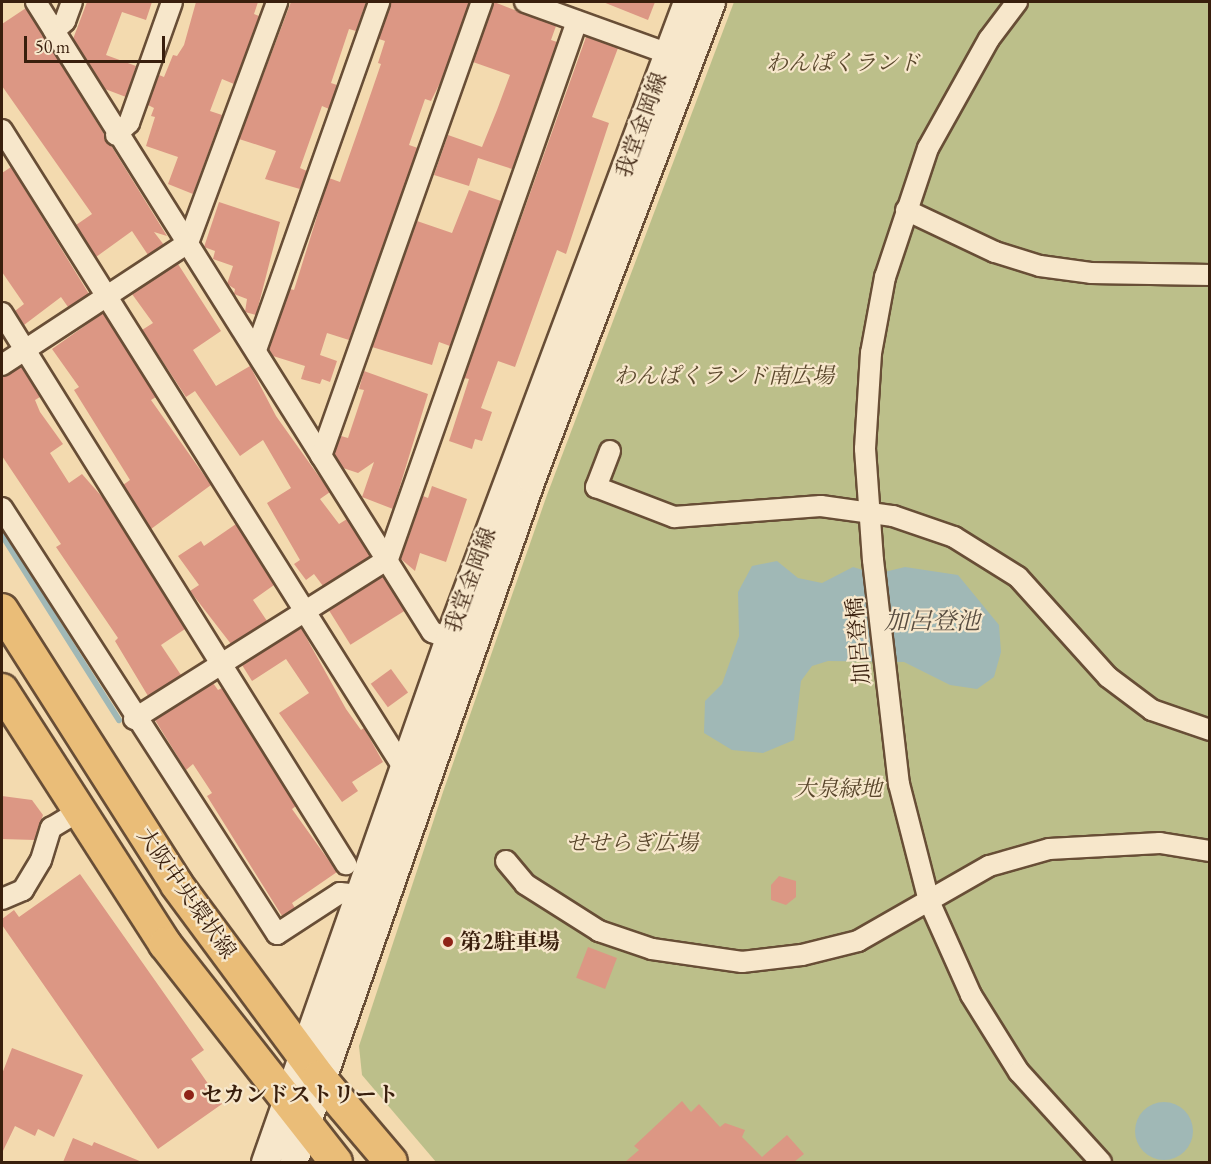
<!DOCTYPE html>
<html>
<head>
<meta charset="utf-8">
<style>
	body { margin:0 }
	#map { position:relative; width:1211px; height:1164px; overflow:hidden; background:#f3daaf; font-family:"EB Garamond","Noto Serif JP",serif }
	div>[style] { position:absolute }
	.green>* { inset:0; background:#bcbf8a }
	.water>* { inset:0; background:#a0b8b6 }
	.round { border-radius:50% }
	.stream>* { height:6px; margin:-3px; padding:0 3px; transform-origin:3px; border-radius:3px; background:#a0b8b6 }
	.building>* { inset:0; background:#dc9784; transform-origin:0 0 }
	.roads { filter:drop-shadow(2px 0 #684e36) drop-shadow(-2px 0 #684e36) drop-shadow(0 2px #684e36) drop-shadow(0 -2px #684e36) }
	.street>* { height:20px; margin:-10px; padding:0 10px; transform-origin:10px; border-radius:10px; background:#f7e7cb }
	.secondary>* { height:27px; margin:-13.5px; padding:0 13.5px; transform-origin:13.5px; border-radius:13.5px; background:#f7e7cb }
	.primary>* { height:32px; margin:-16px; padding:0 16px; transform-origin:16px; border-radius:16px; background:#eabd78 }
	.dots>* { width:16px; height:16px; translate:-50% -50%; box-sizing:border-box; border:3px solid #f7e7cb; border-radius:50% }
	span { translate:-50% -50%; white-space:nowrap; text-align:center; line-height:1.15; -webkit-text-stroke:4.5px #f7e7cb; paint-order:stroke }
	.park-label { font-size:22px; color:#5a472c; font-style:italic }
	.street-label { font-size:22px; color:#391f0d }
	.poi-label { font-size:22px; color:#391f0d; font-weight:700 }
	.left { translate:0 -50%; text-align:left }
	.water-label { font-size:24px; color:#584d40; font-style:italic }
	.frame { position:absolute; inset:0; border:3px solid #391f0d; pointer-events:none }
	.scale { position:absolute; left:24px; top:36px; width:141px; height:27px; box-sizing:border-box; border:3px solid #391f0d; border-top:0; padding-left:8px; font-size:18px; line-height:21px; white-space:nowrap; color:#391f0d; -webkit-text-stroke:4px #f7e7cb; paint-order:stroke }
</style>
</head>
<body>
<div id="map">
	<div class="green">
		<i style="clip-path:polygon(734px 2px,1209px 2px,1209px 1162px,436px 1162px,362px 1075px,359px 1046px,443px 792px,547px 495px)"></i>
	</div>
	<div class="water">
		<i style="clip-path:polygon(777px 561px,798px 578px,822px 583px,853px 567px,876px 574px,905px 567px,958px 575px,999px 625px,1001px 652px,994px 677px,977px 689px,950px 685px,904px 662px,828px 661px,812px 666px,801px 681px,794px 740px,763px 753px,732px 750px,704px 733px,705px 701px,722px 684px,739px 636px,738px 592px,752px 566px)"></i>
		<i class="round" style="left:1135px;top:1102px;width:58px;height:58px"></i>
	</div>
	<div class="stream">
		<i style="left:2px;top:535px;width:219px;rotate:57.7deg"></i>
	</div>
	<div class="building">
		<i style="clip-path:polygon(87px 2px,152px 2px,146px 20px,122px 12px,106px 55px,136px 66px,126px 97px,105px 89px,73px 39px)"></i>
		<i style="clip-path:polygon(196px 2px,258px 2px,254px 14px,259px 16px,234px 84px,222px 79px,210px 111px,222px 115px,193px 194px,168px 184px,178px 157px,146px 146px,155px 117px,151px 116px,154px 108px,148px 105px,159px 75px,164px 77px,173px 55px,177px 56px,184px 45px)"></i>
		<i style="clip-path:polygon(291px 2px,366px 2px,356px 31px,349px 29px,331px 83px,337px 85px,329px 109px,322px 106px,300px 168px,307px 171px,300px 189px,265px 179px,276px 151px,239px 139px)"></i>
		<i style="clip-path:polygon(391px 2px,469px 2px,442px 79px,431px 101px,425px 99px,409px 145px,418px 148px,349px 340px,327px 333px,320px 355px,337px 361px,330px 382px,322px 379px,320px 384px,301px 379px,305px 366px,273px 356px,269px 350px,290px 289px,294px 290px,329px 178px,340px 182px,360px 125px,381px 64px,378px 63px,385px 41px,379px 39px)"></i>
		<i style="clip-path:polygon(494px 2px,556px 26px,551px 40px,557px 42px,512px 169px,478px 158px,469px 186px,434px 175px,448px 135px,482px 147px,497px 110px,510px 75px,473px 62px)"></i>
		<i style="clip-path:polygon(603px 2px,655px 2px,648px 20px)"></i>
		<i style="clip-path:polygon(26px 8px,167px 236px,154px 232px,164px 245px,148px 255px,132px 231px,96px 257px,76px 225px,92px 214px,2px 86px,2px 24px)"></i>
		<i style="clip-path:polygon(586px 37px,618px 48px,592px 117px,609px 123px,566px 254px,557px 250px,515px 367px,498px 361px,481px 408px,492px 412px,482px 441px,475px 439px,472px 449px,449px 441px,469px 379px,464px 378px)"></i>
		<i style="clip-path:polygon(11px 167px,89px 294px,68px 307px,61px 297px,24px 325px,15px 311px,24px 304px,2px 272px,2px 173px)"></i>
		<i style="clip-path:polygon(469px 190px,501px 201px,450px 346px,439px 342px,432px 365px,372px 347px,417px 221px,452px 233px)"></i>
		<i style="clip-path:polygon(219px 202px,280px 222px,256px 315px,245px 312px,247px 299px,234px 294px,235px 289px,227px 284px,233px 266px,213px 259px,215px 251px,204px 247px)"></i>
		<i style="clip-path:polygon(178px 264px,221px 331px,193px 350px,216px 386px,250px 366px,276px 416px,330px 492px,320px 499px,339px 524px,347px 519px,370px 556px,323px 586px,314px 574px,306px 580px,294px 564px,300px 560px,267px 503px,291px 488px,263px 440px,240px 456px,195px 391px,186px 397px,142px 330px,153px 323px,132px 294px)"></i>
		<i style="clip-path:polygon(103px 313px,156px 397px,151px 400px,211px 485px,151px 529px,123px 485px,130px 480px,74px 390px,79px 387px,52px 349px)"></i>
		<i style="clip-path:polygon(21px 367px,40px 397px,35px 400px,40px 412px,63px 444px,50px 453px,69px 483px,82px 474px,103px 498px,185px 629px,161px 645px,181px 675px,148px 696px,115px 641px,118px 638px,56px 547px,61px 544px,2px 456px,2px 377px)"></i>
		<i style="clip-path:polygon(364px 371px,428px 394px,393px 509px,362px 497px,374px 462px,358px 473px,343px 468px,334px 454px,341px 436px,348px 438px,364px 390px,359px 389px)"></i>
		<i style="clip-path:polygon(432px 486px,467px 499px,446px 562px,420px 553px,415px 571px,401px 559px,423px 496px,428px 498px)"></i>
		<i style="clip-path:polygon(236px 524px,274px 585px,253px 600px,267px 621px,231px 644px,190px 591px,199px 585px,178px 556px,201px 541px,204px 546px)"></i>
		<i style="left:383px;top:576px;width:41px;height:64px;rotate:58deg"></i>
		<i style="clip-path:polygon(301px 628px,346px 709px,361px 730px,364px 728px,383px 762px,352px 782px,358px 791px,342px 802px,279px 713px,309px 693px,286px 659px,252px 681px,242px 665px)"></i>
		<i style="left:391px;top:669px;width:29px;height:25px;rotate:54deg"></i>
		<i style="clip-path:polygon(213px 683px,218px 690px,222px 688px,296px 806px,292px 809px,337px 872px,292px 903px,295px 908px,282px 916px,207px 796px,212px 793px,193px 764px,186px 770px,155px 720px)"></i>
		<i style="clip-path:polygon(2px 796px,32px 800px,43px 815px,35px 840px,2px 839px)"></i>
		<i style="clip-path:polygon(80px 874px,204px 1050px,191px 1059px,222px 1104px,158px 1149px,2px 925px,2px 919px,14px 910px,19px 917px)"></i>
		<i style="clip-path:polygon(779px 876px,796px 881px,796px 897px,786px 905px,771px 900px,771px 885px)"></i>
		<i style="left:588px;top:947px;width:31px;height:33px;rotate:21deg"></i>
		<i style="clip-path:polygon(12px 1048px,83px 1075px,54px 1137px,38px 1129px,35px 1136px,15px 1126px,2px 1153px,2px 1074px)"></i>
		<i style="clip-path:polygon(682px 1101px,691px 1112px,699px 1104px,720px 1127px,725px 1123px,745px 1130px,742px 1137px,762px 1157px,787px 1135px,804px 1154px,794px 1162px,625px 1162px,639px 1150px,634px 1146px)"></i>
		<i style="clip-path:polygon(73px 1138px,92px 1146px,94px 1142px,142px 1162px,63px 1162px)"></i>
	</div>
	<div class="roads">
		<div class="street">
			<i style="left:36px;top:2px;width:744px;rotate:57.85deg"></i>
			<i style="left:432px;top:632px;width:30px;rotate:20deg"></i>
			<i style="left:525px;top:2px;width:151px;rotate:19.8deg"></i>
			<i style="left:1017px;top:2px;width:46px;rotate:127.1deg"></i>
			<i style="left:989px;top:39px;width:125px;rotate:119.2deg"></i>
			<i style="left:928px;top:148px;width:136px;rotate:108.4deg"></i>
			<i style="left:885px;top:277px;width:77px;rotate:100.4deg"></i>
			<i style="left:871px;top:353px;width:96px;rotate:93.6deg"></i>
			<i style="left:865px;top:449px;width:111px;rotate:85.9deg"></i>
			<i style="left:873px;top:560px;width:226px;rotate:83.4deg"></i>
			<i style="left:899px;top:784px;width:121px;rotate:75.6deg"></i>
			<i style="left:929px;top:901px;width:103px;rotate:65.9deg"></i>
			<i style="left:971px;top:995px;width:91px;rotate:58.1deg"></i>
			<i style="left:1019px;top:1072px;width:122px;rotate:47.7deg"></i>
			<i style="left:54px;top:31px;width:15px;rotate:-42deg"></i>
			<i style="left:65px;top:21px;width:20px;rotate:-70deg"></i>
			<i style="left:2px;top:130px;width:753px;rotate:57.81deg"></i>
			<i style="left:116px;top:135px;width:18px;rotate:-43deg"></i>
			<i style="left:129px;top:123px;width:128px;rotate:-70.4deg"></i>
			<i style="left:906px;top:210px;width:98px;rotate:25.3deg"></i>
			<i style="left:995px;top:252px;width:47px;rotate:17.3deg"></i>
			<i style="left:1040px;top:266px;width:51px;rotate:7.8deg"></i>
			<i style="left:1091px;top:273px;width:119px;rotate:1deg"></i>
			<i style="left:2px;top:313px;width:650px;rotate:58.02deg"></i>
			<i style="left:256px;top:350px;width:369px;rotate:-70.5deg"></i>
			<i style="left:2px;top:365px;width:222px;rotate:-33.3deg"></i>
			<i style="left:188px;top:243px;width:257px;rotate:-69.7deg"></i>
			<i style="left:610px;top:451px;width:39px;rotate:111deg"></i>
			<i style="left:596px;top:487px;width:84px;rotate:21deg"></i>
			<i style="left:674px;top:517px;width:147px;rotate:-4.3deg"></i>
			<i style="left:821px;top:506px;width:73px;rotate:7.9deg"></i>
			<i style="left:893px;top:516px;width:65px;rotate:19deg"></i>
			<i style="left:954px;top:537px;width:75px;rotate:32deg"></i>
			<i style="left:1018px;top:577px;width:135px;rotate:48deg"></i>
			<i style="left:1108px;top:677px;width:55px;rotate:36.9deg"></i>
			<i style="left:1152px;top:710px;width:61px;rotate:19deg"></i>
			<i style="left:321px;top:456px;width:482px;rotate:-70.5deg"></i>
			<i style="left:2px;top:508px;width:507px;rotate:57.16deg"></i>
			<i style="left:277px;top:934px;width:75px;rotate:-33.1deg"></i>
			<i style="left:340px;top:893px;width:19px;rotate:6deg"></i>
			<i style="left:134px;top:719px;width:300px;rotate:-32.2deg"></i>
			<i style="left:388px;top:559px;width:570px;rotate:-70.64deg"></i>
			<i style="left:506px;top:861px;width:30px;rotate:50deg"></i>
			<i style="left:525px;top:884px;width:88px;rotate:32.4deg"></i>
			<i style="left:599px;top:931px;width:56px;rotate:18.8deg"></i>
			<i style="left:652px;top:949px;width:91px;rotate:8.2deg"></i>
			<i style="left:742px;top:962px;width:60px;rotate:-6.7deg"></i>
			<i style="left:802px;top:955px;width:58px;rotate:-14deg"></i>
			<i style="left:858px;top:941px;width:151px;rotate:-29.8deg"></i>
			<i style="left:989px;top:866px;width:62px;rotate:-15.8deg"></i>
			<i style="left:1049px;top:849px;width:111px;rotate:-3.1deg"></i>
			<i style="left:1160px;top:843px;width:51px;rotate:9.1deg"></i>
			<i style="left:2px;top:899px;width:23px;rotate:-23deg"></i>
			<i style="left:23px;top:890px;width:35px;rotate:-59deg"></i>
			<i style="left:41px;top:860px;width:34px;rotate:-73deg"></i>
			<i style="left:51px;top:828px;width:33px;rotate:-31deg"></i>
		</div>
		<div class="secondary">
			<i style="left:265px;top:1162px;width:555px;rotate:-70.65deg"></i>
			<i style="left:449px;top:638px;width:679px;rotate:-69.48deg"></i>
			<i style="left:293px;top:1162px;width:723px;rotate:-70.79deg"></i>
			<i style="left:531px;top:479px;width:510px;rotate:-69.33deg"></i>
		</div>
		<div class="primary">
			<i style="left:2px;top:610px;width:326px;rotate:57.5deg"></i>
			<i style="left:177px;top:885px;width:239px;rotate:53.5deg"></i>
			<i style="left:319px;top:1077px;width:111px;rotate:49.7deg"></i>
			<i style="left:2px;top:690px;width:302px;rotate:57.3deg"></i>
			<i style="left:165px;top:944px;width:277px;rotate:51.9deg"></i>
		</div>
	</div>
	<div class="dots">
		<i style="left:448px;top:942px;background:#8f2418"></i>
		<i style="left:189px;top:1095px;background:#8f2418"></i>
	</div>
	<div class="park-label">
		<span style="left:843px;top:63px">わんぱくランド</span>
		<span style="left:724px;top:376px">わんぱくランド南広場</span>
		<span style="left:838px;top:789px">大泉緑地</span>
		<span style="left:632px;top:843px">せせらぎ広場</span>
	</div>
	<div class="street-label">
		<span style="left:641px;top:125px;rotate:-70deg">我堂金岡線</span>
		<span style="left:470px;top:580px;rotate:-70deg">我堂金岡線</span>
		<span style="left:858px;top:641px;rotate:-95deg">加呂登橋</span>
		<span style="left:187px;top:893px;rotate:55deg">大阪中央環状線</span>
	</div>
	<div class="poi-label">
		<span class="left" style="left:460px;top:942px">第2駐車場</span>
		<span class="left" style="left:201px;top:1095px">セカンドストリート</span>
	</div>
	<div class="water-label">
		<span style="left:932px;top:621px">加呂登池</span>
	</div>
	<div class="frame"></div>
	<div class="scale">50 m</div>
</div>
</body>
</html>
